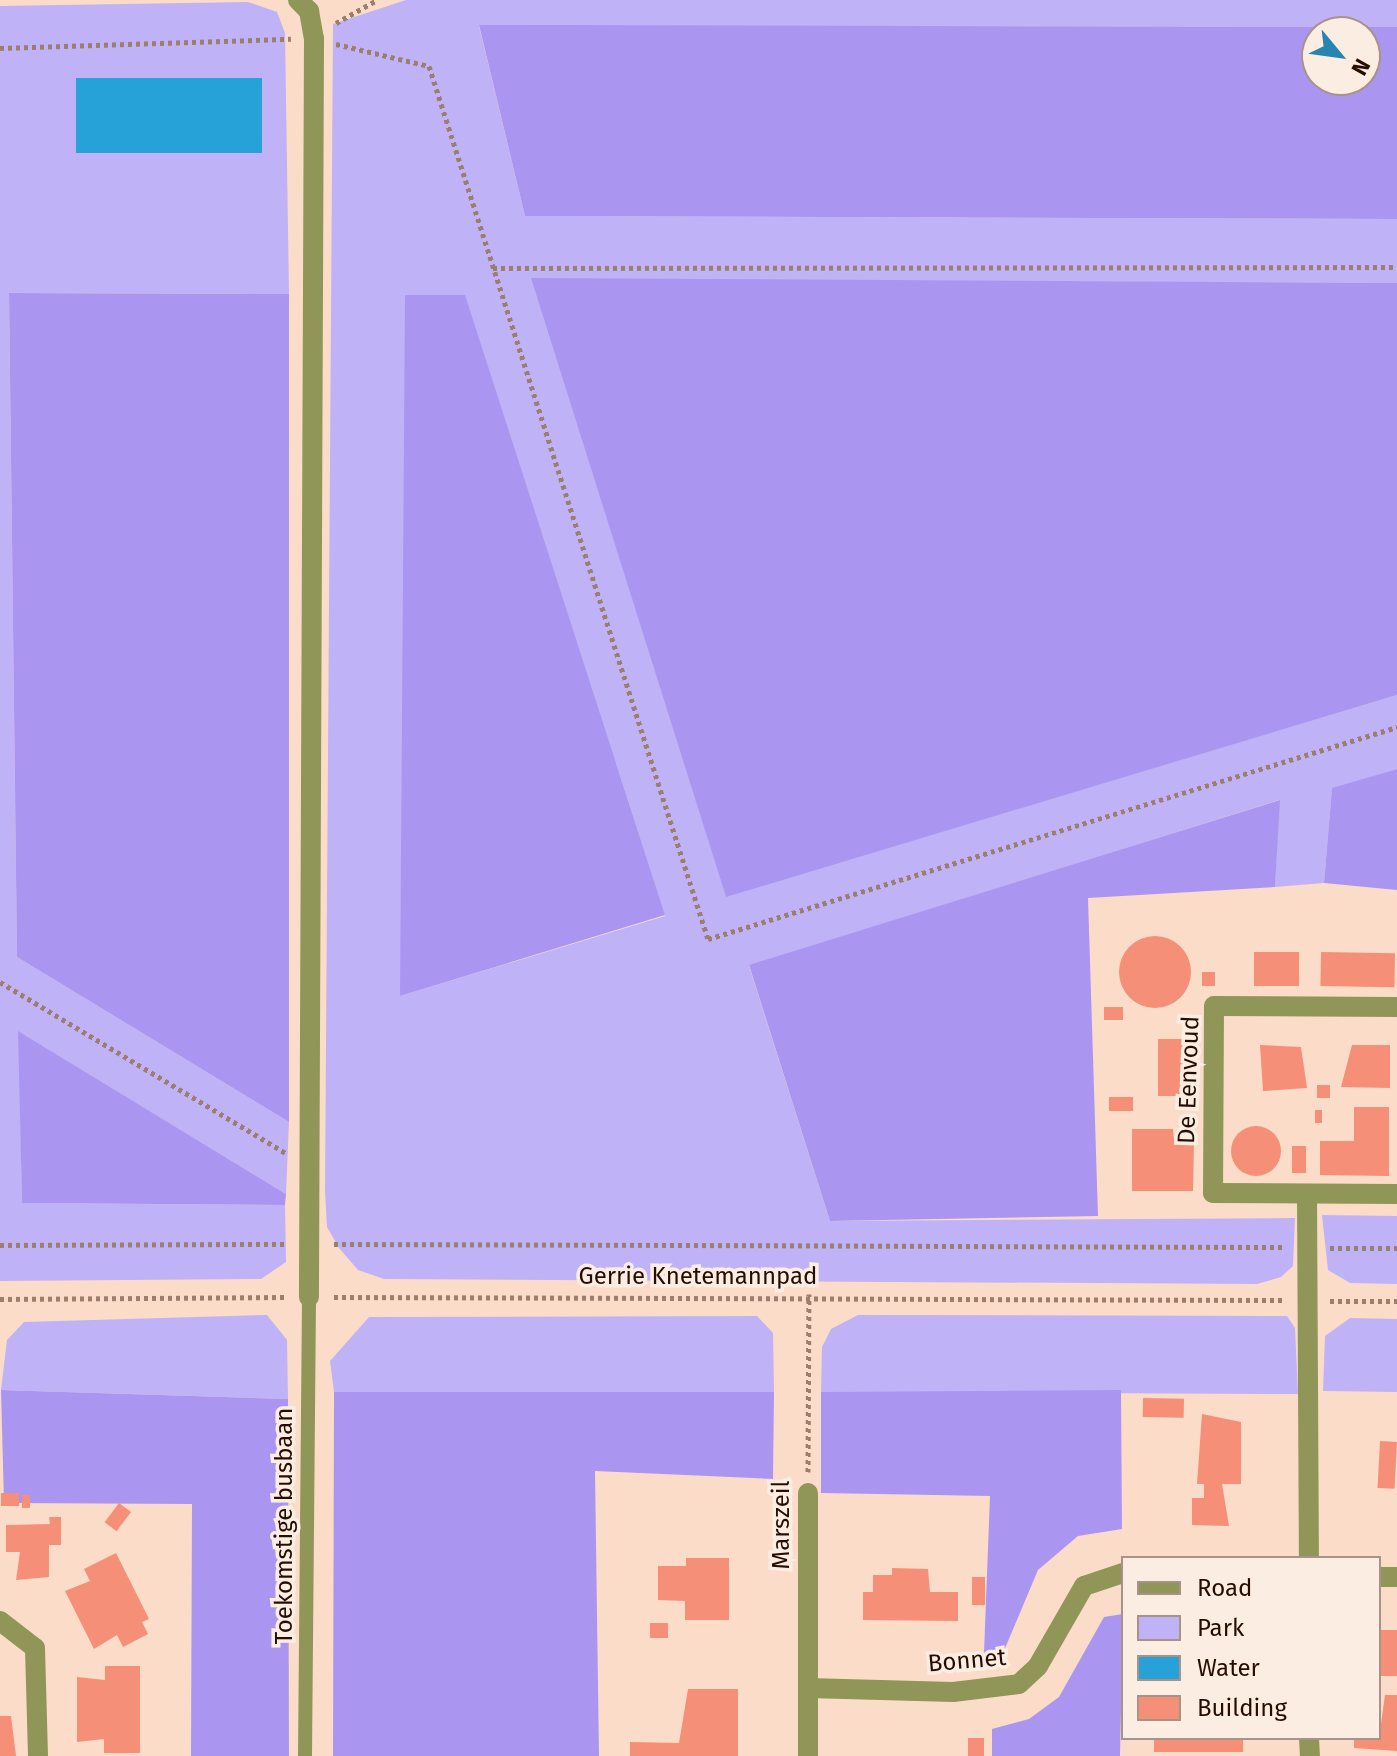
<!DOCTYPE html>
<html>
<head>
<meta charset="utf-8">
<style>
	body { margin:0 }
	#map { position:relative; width:1397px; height:1756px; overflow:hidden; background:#fbdcc9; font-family:"Fira Sans",sans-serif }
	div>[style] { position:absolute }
	.green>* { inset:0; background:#c0b2f6 }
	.forest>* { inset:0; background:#aa96f0 }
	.water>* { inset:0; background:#27a2d8; transform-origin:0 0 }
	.building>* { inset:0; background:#f58f78; transform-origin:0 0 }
	.round { border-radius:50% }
	.path>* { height:5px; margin-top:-2.5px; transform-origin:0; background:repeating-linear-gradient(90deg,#9b7e6e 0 4px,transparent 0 8px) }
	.lane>* { height:14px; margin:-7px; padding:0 7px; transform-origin:7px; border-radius:7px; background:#909658 }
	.street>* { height:20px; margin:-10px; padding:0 10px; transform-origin:10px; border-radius:10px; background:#909658 }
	span { translate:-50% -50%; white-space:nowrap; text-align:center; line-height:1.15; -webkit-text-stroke:7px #fcede3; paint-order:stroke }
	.street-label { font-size:24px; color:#270d00 }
	.legend { position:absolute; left:1121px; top:1556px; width:260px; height:184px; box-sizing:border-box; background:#fcede3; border:2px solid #a79388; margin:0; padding:10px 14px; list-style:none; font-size:24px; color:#270d00 }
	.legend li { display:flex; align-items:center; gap:16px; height:40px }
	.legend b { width:40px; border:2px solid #a79388 }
	.north { position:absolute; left:1301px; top:16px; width:80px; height:80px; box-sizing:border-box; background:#fcede3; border:2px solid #a79388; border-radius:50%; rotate:119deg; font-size:22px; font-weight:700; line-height:32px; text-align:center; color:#270d00 }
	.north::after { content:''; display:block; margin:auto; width:28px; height:36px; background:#2685b1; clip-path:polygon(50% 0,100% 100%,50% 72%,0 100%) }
</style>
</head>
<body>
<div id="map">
	<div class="green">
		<i style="clip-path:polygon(evenodd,406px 0,1397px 0,1397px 27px,479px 26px,525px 216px,1397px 219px,1397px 283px,532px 279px,726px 896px,1397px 695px,1397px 769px,1332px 789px,1324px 883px,1275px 887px,1279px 800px,749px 966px,830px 1221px,1295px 1218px,1293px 1266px,1281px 1277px,1257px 1284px,384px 1279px,358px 1270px,339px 1248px,327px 1227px,325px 1191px,333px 24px,406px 0,616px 763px,665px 916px,400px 996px,616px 763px)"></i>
		<i style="clip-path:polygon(248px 2px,277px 12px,285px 33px,289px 294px,9px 293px,17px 957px,289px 1122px,286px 1194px,19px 1032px,22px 1203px,285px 1205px,286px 1262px,261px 1279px,0 1281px,0 6px)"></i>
		<i style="clip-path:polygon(1322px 1215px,1397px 1216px,1397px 1284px,1350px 1283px,1328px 1270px)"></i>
		<i style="clip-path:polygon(267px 1315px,287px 1340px,288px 1399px,1px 1390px,7px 1340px,24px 1322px)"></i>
		<i style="clip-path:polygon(858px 1315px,1287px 1316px,1295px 1328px,1298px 1394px,821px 1392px,822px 1347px,831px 1329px)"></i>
		<i style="clip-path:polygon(757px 1316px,773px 1333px,774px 1392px,334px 1392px,330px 1361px,369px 1317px)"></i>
		<i style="clip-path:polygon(1350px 1318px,1397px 1319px,1397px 1392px,1323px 1391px,1325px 1336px)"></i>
	</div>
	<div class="forest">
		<i style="clip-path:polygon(evenodd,479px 25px,1397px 27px,1397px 219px,525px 216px,479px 25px,1317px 32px,1365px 32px,1365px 80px,1317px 80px,1317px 32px)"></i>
		<i style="clip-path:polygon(531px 278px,1397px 283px,1397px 695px,726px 897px)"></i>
		<i style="clip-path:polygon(9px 293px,289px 294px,289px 1122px,17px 957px)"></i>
		<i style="clip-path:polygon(405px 295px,465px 295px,665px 915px,400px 996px)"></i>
		<i style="clip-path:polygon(1397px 769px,1397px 890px,1324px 883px,1332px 788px)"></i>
		<i style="clip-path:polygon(1280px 800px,1275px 887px,1088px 898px,1098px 1216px,830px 1221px,749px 965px)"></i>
		<i style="clip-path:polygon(18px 1031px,286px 1194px,285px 1205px,22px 1203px)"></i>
		<i style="clip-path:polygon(1px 1390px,288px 1399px,289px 1756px,191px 1756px,192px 1504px,4px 1503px)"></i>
		<i style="clip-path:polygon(1121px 1390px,1122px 1529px,1078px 1536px,1038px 1570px,1003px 1653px,984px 1653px,990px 1496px,821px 1493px,821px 1392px)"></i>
		<i style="clip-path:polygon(334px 1392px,774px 1392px,773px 1479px,595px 1471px,599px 1756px,333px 1756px)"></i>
		<i style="clip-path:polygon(1123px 1614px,1120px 1756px,992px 1756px,992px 1729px,1029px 1719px,1059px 1697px,1104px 1617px)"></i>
	</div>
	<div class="water">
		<i style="left:76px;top:78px;width:186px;height:75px"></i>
	</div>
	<div class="building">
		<i class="round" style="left:1119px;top:936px;width:72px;height:72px"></i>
		<i style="left:1254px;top:952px;width:45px;height:34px"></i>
		<i style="left:1321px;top:952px;width:74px;height:34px;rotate:1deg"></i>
		<i style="left:1202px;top:972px;width:13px;height:14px"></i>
		<i style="left:1104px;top:1007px;width:19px;height:13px"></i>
		<i style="left:1158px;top:1039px;width:36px;height:57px"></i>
		<i style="clip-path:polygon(1260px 1045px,1301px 1047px,1307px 1088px,1263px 1091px)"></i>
		<i style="clip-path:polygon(1352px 1045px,1390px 1045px,1390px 1088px,1341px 1087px)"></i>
		<i style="left:1330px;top:1085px;width:13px;height:13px;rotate:90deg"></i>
		<i style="left:1109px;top:1097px;width:24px;height:14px"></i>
		<i style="clip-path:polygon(1354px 1107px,1389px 1107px,1389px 1176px,1320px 1175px,1320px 1141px,1354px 1141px)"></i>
		<i style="left:1315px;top:1110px;width:7px;height:13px"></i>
		<i class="round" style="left:1231px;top:1126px;width:50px;height:50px"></i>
		<i style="clip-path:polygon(1132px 1129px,1173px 1129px,1174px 1140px,1194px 1140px,1193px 1191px,1132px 1191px)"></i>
		<i style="left:1292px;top:1146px;width:14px;height:27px"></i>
		<i style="left:1143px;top:1398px;width:41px;height:19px;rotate:1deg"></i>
		<i style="clip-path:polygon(1202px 1414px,1241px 1422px,1241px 1484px,1222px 1484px,1229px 1526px,1192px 1525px,1192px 1498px,1204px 1498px,1204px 1484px,1197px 1484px)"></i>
		<i style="left:1380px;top:1441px;width:17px;height:47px;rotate:3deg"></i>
		<i style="left:1px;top:1493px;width:18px;height:13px"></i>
		<i style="left:22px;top:1495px;width:8px;height:13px"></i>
		<i style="left:119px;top:1503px;width:15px;height:24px;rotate:37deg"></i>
		<i style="clip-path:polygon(49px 1517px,61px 1517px,61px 1545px,49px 1545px,49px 1577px,16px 1580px,20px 1552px,6px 1552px,6px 1525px,50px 1524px)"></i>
		<i style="clip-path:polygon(116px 1553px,149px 1619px,142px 1622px,148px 1634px,123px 1647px,117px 1635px,94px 1649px,65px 1591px,90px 1581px,84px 1569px)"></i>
		<i style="clip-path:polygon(686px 1558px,729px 1558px,729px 1620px,685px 1620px,685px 1601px,658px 1600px,658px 1566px,686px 1566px)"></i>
		<i style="clip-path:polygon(892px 1568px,928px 1569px,930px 1592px,958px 1592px,958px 1621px,863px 1620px,863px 1592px,873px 1592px,873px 1575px,892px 1575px)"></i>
		<i style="left:972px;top:1577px;width:13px;height:28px"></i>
		<i style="left:650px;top:1623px;width:18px;height:15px"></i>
		<i style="left:1379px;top:1630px;width:18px;height:46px"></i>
		<i style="clip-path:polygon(105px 1666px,140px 1666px,140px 1753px,104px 1753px,104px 1739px,77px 1742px,77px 1677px,105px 1680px)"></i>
		<i style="clip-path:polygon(688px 1689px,738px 1689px,738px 1756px,630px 1756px,630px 1742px,679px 1743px)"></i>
		<i style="clip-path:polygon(1385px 1695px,1397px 1695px,1397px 1751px,1354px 1748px,1354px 1738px,1379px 1738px)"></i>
		<i style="clip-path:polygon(0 1716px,11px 1716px,16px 1756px,0 1756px)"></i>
		<i style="left:968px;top:1738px;width:16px;height:18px"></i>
		<i style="left:1243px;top:1738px;width:14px;height:89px;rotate:90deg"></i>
	</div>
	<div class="path">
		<i style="left:336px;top:23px;width:47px;rotate:-29.3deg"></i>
		<i style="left:336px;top:44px;width:96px;rotate:13.3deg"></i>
		<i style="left:429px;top:66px;width:916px;rotate:72.28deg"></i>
		<i style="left:708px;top:939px;width:721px;rotate:-17.1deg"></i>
		<i style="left:0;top:48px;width:291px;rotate:-1.8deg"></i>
		<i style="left:493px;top:268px;width:904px;rotate:-0.06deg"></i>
		<i style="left:0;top:982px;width:335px;rotate:30.9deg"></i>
		<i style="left:334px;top:1244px;width:950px;rotate:0.18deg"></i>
		<i style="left:0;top:1245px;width:284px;rotate:-0.2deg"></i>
		<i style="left:1330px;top:1248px;width:67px"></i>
		<i style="left:334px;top:1297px;width:950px;rotate:0.18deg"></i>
		<i style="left:0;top:1299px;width:284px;rotate:-0.4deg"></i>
		<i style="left:1330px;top:1301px;width:67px"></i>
		<i style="left:808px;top:1472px;width:178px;rotate:-89.7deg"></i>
	</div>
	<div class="lane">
		<i style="left:305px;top:1756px;width:459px;rotate:-89.5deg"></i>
	</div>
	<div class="street">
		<i style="left:298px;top:0;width:16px;rotate:45deg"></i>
		<i style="left:309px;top:11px;width:27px;rotate:80deg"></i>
		<i style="left:314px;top:38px;width:1259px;rotate:90.23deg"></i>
		<i style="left:1397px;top:1007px;width:183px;rotate:-179.7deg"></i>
		<i style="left:1214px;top:1006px;width:187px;rotate:90.3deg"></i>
		<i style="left:1213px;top:1193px;width:184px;rotate:0.3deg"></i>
		<i style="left:1307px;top:1194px;width:364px;rotate:89.7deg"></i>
		<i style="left:808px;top:1493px;width:263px;rotate:90deg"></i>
		<i style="left:1379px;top:1577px;width:18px"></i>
		<i style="left:0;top:1621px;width:44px;rotate:37.6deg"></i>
		<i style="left:35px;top:1648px;width:108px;rotate:88.4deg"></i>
		<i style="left:808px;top:1688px;width:145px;rotate:1.6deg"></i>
		<i style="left:953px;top:1692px;width:66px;rotate:-6.9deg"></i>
		<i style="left:1019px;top:1684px;width:26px;rotate:-43deg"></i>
		<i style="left:1038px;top:1666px;width:92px;rotate:-60.1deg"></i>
		<i style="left:1084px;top:1586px;width:41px;rotate:-18.4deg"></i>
		<i style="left:1309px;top:1738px;width:18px;rotate:87deg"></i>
	</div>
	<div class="street-label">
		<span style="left:1189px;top:1080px;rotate:-88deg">De Eenvoud</span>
		<span style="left:698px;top:1277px">Gerrie Knetemannpad</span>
		<span style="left:782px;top:1525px;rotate:-90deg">Marszeil</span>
		<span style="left:285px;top:1526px;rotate:-90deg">Toekomstige busbaan</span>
		<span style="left:967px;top:1661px;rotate:-5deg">Bonnet</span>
	</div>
	<ul class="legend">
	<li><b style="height:10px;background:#909658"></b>Road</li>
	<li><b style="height:22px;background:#c0b2f6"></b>Park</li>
	<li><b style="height:22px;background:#27a2d8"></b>Water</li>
	<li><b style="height:22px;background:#f58f78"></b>Building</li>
	</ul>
	<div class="north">N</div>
</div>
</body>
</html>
